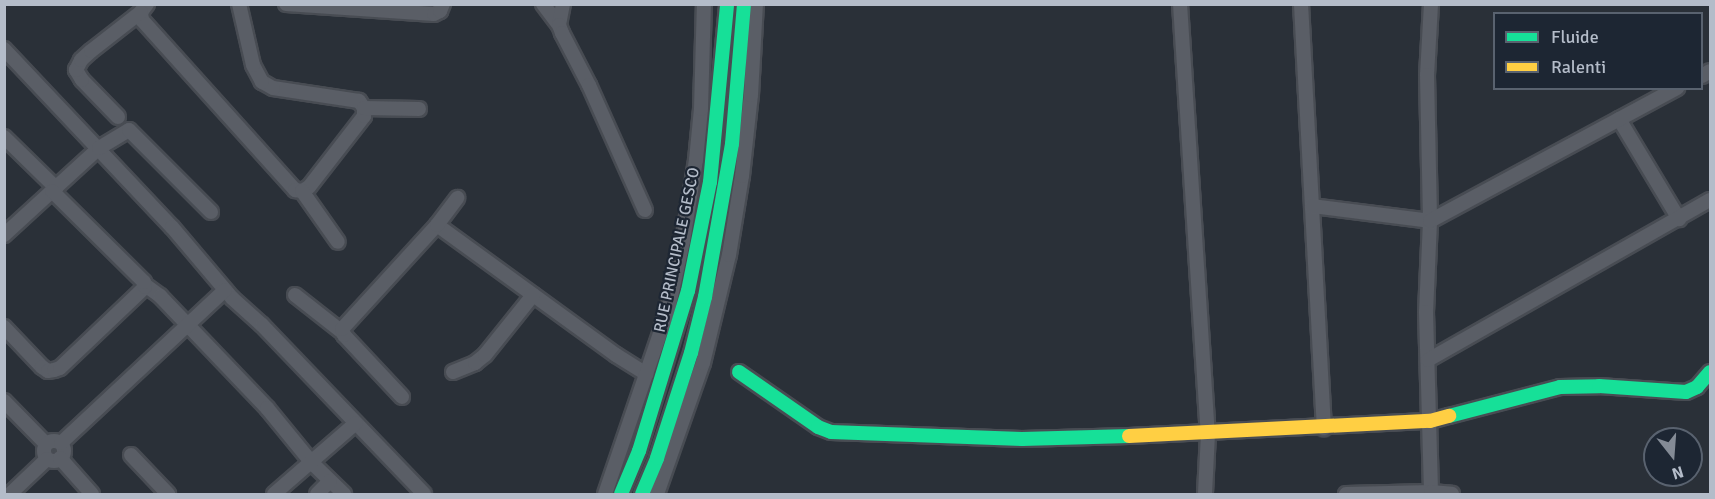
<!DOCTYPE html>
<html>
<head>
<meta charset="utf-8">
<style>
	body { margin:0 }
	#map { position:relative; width:1715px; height:499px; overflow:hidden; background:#2a3038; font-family:Signika,sans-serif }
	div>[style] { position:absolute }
	.roads { filter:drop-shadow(2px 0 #484c53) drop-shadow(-2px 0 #484c53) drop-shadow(0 2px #484c53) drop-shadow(0 -2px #484c53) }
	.street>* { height:14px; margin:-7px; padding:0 7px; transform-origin:7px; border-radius:7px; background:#5a5e66 }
	.street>.ring { margin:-7px; padding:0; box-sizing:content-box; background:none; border:14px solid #5a5e66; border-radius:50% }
	.fast>* { height:14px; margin:-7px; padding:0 7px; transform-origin:7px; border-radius:7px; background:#16e098 }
	.slow>* { height:14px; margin:-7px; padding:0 7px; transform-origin:7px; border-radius:7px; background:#ffcf43 }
	span { translate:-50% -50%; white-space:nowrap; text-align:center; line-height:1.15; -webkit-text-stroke:4.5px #1d2633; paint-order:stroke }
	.street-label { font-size:16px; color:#b4bcc9 }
	.frame { position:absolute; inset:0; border:6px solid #b4bcc9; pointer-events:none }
	.legend { position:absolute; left:1493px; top:12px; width:210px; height:78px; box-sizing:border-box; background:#1d2633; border:2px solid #59626f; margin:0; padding:8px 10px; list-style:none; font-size:18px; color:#b4bcc9 }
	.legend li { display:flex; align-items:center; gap:12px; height:30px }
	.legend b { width:30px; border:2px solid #59626f }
	.north { position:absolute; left:1643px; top:427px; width:60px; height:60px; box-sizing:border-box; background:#1d2633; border:2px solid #59626f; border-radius:50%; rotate:163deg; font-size:16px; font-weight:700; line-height:24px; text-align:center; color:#b4bcc9 }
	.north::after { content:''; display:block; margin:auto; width:21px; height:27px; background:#848b96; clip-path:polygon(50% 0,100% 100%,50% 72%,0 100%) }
</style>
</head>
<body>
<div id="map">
	<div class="roads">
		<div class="street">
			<i style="left:147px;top:4px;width:10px;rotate:127deg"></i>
			<i style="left:141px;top:12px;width:8px;rotate:83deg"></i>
			<i style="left:142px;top:20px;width:229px;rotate:48deg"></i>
			<i style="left:295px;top:190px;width:7px;rotate:8deg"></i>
			<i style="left:302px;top:191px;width:8px;rotate:-30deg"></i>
			<i style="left:309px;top:187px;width:90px;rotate:-52.2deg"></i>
			<i style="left:364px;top:116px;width:8px;rotate:-90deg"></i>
			<i style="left:364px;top:108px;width:9px;rotate:-126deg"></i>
			<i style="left:359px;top:101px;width:87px;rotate:-171.4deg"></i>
			<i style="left:273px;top:88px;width:13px;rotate:-151deg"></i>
			<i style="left:262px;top:82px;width:19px;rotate:-118deg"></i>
			<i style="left:253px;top:65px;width:63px;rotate:-102.9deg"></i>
			<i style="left:286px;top:4px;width:148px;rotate:3.9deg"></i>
			<i style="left:434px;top:14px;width:7px;rotate:-27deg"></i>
			<i style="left:440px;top:11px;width:8px;rotate:-67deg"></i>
			<i style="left:543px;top:4px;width:26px;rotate:53deg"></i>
			<i style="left:563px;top:4px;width:21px;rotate:101deg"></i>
			<i style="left:559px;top:25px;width:9px;rotate:69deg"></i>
			<i style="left:562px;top:33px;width:59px;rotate:62.6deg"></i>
			<i style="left:589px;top:85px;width:137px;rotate:65.9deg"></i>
			<i style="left:1180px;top:4px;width:431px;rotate:86.3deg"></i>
			<i style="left:1208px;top:434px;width:60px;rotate:92.9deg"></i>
			<i style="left:1301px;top:4px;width:425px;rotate:86.9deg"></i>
			<i style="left:1431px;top:4px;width:71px;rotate:93.2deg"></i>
			<i style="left:1427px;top:75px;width:146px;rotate:88.8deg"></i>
			<i style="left:1430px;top:221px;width:91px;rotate:92.5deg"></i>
			<i style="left:1426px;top:312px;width:180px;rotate:88.4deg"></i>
			<i style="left:4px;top:49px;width:245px;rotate:46.7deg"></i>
			<i style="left:172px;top:227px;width:93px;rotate:49.8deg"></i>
			<i style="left:232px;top:298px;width:40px;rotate:42deg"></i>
			<i style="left:262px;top:325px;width:234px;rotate:46.2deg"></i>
			<i style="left:1702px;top:76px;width:9px;rotate:-32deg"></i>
			<i style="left:364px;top:108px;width:55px;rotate:1deg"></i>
			<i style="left:118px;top:117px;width:52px;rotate:-134.2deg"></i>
			<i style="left:82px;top:80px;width:12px;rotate:-121deg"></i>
			<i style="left:76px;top:70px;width:11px;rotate:-63deg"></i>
			<i style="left:81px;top:60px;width:13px;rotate:-42deg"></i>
			<i style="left:91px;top:51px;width:63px;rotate:-38deg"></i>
			<i style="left:1619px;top:119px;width:117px;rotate:59deg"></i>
			<i style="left:4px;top:137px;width:73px;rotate:44.4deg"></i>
			<i style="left:302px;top:191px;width:62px;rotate:54.8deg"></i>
			<i style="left:1312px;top:206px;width:119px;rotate:7.2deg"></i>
			<i style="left:1430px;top:221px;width:281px;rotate:-28.3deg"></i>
			<i style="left:437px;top:225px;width:221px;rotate:36deg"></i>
			<i style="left:616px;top:355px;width:36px;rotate:32deg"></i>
			<i style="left:4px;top:235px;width:129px;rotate:-42.5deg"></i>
			<i style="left:99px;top:148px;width:35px;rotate:-31deg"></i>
			<i style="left:129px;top:130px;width:116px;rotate:45deg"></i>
			<i style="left:145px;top:285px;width:19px;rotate:36deg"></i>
			<i style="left:160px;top:296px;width:155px;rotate:46.3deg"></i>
			<i style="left:267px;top:408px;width:71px;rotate:50.7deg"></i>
			<i style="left:312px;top:463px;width:45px;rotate:44.1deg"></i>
			<i style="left:295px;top:295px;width:60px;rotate:38.2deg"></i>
			<i style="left:4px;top:327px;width:55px;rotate:46.5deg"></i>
			<i style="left:42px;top:367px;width:7px;rotate:34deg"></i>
			<i style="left:48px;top:371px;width:6px;rotate:-9deg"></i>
			<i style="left:54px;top:370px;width:6px;rotate:-18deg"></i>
			<i style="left:60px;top:368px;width:117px;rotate:-43.6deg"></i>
			<i style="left:145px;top:287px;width:5px;rotate:-101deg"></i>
			<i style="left:144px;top:282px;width:129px;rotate:-135.3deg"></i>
			<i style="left:1428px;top:360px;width:324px;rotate:-29.6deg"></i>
			<i style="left:453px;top:372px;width:24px;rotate:-22deg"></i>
			<i style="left:475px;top:363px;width:13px;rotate:-39deg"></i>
			<i style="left:485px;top:355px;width:77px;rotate:-51.3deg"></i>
			<i style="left:402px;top:397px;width:85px;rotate:-133.1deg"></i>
			<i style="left:344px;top:335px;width:6px;rotate:-108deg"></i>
			<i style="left:342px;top:329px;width:141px;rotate:-47.6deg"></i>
			<i style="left:437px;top:225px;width:34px;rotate:-53deg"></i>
			<i style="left:4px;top:401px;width:60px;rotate:45.7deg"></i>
			<i class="ring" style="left:44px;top:441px;width:6px;height:6px"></i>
			<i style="left:61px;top:443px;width:224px;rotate:-43deg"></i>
			<i style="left:131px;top:455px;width:54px;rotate:46.5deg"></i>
			<i style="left:60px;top:458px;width:48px;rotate:48.4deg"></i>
			<i style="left:10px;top:494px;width:51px;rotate:-43.4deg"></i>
			<i style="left:274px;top:494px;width:108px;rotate:-40.9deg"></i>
			<i style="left:317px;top:494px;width:18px;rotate:-45deg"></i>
			<i style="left:605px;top:494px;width:194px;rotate:-71.1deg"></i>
			<i style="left:668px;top:310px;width:71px;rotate:-77.7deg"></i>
			<i style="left:683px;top:241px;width:82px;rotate:-80.9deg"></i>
			<i style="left:696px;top:160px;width:51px;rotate:-84.4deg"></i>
			<i style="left:701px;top:109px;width:105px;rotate:-88.4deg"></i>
			<i style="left:657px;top:494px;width:139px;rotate:-70.7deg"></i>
			<i style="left:703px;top:363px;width:111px;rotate:-76.5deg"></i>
			<i style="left:729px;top:255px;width:80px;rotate:-80.7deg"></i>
			<i style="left:742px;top:176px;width:81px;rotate:-83.7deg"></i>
			<i style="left:751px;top:95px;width:91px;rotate:-86.9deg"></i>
			<i style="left:1346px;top:494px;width:85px;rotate:-1.3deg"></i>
			<i style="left:1431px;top:492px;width:21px;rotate:5deg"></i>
		</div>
		<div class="fast">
			<i style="left:739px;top:372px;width:96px;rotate:34.8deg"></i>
			<i style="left:818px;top:427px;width:14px;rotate:21deg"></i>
			<i style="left:831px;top:432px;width:191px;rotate:2.1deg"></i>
			<i style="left:1022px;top:439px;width:107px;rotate:-1.6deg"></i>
			<i style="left:1449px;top:416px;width:115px;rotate:-14.6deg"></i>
			<i style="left:1560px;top:387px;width:39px;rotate:-1deg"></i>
			<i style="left:1599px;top:386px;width:87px;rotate:3.9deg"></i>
			<i style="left:1686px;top:392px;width:12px;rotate:-24deg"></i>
			<i style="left:1697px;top:387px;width:20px;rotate:-49deg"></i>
			<i style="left:621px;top:494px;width:47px;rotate:-67.3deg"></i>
			<i style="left:639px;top:451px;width:167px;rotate:-73deg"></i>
			<i style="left:688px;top:291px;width:111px;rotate:-78.6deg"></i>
			<i style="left:710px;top:182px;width:179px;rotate:-84.5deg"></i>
			<i style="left:642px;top:494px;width:39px;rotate:-67deg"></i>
			<i style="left:657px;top:458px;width:110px;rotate:-72.1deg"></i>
			<i style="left:691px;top:353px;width:58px;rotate:-76deg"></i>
			<i style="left:705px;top:297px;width:155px;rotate:-80deg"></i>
			<i style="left:732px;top:144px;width:141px;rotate:-85.1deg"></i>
		</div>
		<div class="slow">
			<i style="left:1129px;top:436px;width:301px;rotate:-2.9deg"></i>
			<i style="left:1430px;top:421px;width:20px;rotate:-15deg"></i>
		</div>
	</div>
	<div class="street-label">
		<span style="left:677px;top:250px;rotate:-78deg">RUE PRINCIPALE GESCO</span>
	</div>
	<div class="frame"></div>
	<ul class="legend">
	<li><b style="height:8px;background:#16e098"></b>Fluide</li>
	<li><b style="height:8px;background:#ffcf43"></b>Ralenti</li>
	</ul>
	<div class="north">N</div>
</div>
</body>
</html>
